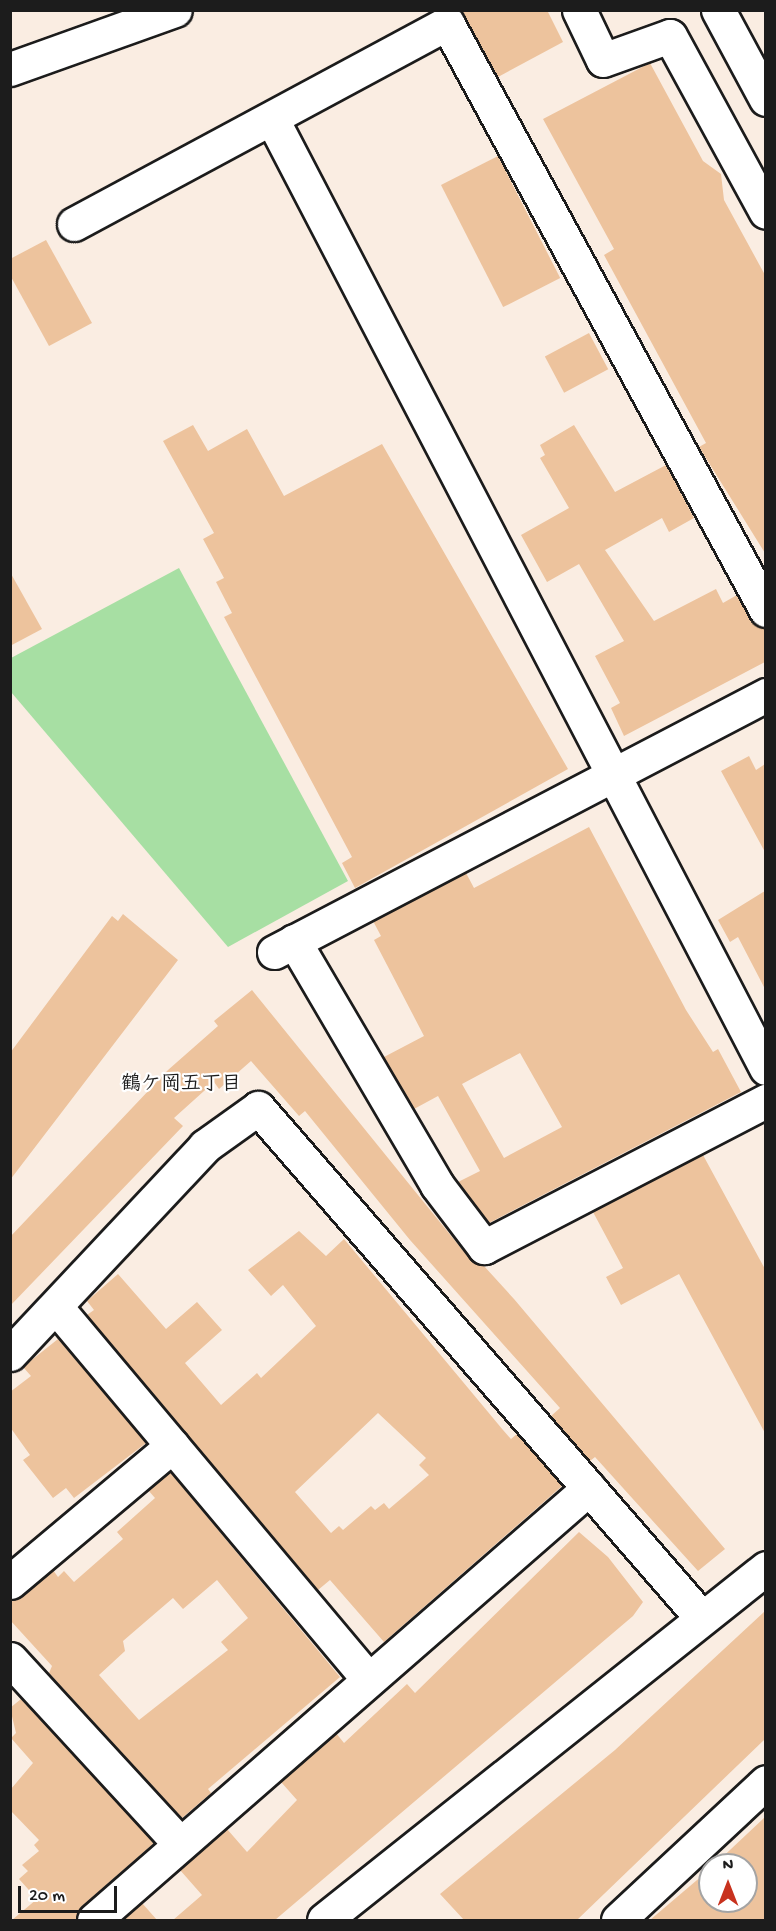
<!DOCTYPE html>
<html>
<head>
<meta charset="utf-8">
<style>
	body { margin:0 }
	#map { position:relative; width:776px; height:1931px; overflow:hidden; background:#faede2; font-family:"Gochi Hand","Klee One",sans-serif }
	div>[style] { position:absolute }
	.green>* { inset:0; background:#a7dfa3 }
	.building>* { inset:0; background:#edc39d; transform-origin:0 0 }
	.roads { filter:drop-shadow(2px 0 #1c1c1c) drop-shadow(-2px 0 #1c1c1c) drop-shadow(0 2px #1c1c1c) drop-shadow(0 -2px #1c1c1c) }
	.minor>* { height:33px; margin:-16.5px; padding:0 16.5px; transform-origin:16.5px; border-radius:16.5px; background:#fff }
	span { translate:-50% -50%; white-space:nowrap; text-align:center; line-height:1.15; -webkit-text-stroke:4.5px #fff; paint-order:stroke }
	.neighbourhood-label { font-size:20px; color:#1c1c1c; font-weight:700 }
	.frame { position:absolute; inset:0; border:12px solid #1c1c1c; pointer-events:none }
	.north { position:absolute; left:698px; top:1853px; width:60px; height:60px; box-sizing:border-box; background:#fff; border:2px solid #a4a4a4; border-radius:50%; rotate:0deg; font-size:16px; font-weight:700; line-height:24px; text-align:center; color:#1c1c1c }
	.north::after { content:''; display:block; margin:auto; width:21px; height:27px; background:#c8321e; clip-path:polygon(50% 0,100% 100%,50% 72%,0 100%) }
	.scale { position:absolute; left:18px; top:1886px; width:99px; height:27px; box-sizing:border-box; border:3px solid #1c1c1c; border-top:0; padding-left:8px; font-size:18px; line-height:21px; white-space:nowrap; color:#1c1c1c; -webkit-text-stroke:4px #fff; paint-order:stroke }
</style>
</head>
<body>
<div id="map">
	<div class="green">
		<i style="clip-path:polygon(179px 568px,348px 881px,228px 947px,11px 692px,11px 658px)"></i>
	</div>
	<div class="building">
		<i style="clip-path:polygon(547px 10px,563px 42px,498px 77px,460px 10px)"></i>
		<i style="clip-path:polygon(650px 63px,703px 161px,721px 174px,724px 200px,765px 275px,765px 553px,699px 447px,706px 443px,604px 255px,614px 249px,543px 119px)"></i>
		<i style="left:498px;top:156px;width:137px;height:64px;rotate:63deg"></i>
		<i style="clip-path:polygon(46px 240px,92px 323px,49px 346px,10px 275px,10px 259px)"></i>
		<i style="left:589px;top:333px;width:41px;height:50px;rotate:62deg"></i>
		<i style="clip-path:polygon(193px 425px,208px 451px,247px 429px,284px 496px,382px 444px,568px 769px,355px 888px,342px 863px,352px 857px,224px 617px,232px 613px,216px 582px,224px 578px,203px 539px,214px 533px,163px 441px)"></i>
		<i style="clip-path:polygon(574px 425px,615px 492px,666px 465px,694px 518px,669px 532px,662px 518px,605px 550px,654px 621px,716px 589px,723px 603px,737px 595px,750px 619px,765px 629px,765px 662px,624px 736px,611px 708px,620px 703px,595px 656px,624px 641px,579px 564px,547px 582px,521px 535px,569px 508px,540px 458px,545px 455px,540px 445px)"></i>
		<i style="clip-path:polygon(10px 572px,42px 629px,10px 646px)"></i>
		<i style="clip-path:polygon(749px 756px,756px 770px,765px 764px,765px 852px,721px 771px)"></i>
		<i style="clip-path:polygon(evenodd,589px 827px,686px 1010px,713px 1052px,718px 1049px,741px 1092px,489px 1223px,458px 1182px,480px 1171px,438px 1096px,414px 1109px,384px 1057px,424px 1036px,374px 940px,381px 936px,373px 921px,466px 873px,474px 888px,589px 827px,520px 1053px,562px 1127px,504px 1158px,462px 1084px,520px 1053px)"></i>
		<i style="clip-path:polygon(765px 891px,765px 989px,738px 937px,730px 942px,718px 920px)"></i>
		<i style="clip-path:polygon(123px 914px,178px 960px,10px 1180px,10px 1053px,112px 916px,118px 921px)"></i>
		<i style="clip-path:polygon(252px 990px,469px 1258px,484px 1266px,514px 1299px,725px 1549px,698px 1571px,595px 1457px,590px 1461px,551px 1416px,560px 1408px,410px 1240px,305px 1111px,299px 1116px,251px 1061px,219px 1089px,214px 1082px,174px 1118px,183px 1126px,10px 1306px,10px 1237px,168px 1070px,218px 1026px,214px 1021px)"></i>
		<i style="clip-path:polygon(703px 1155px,765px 1269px,765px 1433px,679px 1274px,621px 1305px,606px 1277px,623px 1268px,593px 1212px)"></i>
		<i style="clip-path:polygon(evenodd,299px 1231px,326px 1256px,344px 1239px,503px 1430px,511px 1439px,517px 1434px,562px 1486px,384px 1642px,330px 1580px,318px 1590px,87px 1315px,94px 1310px,87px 1301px,118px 1274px,166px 1329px,197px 1302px,222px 1330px,185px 1363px,221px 1405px,257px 1373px,261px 1378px,316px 1326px,283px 1285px,271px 1296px,248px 1270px,299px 1231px,378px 1413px,426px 1458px,419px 1465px,429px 1475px,389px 1509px,384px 1503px,375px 1510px,371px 1506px,343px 1530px,339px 1526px,331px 1533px,295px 1492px,378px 1413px)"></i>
		<i style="clip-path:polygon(58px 1339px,146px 1443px,74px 1498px,66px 1488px,53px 1498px,23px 1460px,30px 1455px,10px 1427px,10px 1392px,31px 1376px,23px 1367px)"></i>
		<i style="clip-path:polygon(evenodd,170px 1472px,340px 1677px,208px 1789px,211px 1793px,182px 1818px,49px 1673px,52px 1666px,10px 1620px,10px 1603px,53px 1570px,58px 1577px,64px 1571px,74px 1582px,123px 1539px,117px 1532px,155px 1498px,148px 1490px,170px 1472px,217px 1580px,248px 1618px,221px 1642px,228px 1650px,139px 1720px,99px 1675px,125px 1651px,123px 1641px,173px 1598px,183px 1609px,217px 1580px)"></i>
		<i style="clip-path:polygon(579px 1532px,608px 1557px,643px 1602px,633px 1616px,275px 1920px,173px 1920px,202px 1895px,180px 1870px,227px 1829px,247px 1852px,297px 1800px,281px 1782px,336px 1733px,344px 1743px,407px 1684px,415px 1693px)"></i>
		<i style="clip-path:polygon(765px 1611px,765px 1739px,577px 1920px,464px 1920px,440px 1894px,615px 1750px)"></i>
		<i style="clip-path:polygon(21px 1699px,154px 1843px,82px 1906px,76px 1920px,12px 1920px,37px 1899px,19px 1879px,28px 1871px,22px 1865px,39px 1851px,34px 1845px,39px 1840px,10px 1810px,11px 1789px,33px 1763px,11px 1738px,16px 1733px,10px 1708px)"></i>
		<i style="clip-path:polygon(765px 1817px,765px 1920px,650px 1920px,710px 1869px,710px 1901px,746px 1901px,746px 1865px,714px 1865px)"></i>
		<i style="clip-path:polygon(142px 1903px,157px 1920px,122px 1920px)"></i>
	</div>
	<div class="roads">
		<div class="minor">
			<i style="left:579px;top:10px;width:55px;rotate:64.4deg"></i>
			<i style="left:603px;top:60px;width:71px;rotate:-19.7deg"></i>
			<i style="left:670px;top:36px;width:200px;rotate:61.4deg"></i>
			<i style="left:718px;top:10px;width:101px;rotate:61.7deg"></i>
			<i style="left:10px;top:69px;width:175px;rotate:-19.7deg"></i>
			<i style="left:272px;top:119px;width:1070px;rotate:62.5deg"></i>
			<i style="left:74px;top:224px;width:424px;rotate:-28.3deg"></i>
			<i style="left:447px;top:23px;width:668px;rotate:61.48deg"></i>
			<i style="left:294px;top:941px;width:283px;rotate:59.6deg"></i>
			<i style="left:437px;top:1185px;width:78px;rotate:52.8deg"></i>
			<i style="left:484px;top:1247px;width:318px;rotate:-27.4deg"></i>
			<i style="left:274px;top:952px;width:555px;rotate:-27.58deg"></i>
			<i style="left:56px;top:1307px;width:483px;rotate:50deg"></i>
			<i style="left:10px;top:1354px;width:285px;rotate:-46.8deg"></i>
			<i style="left:205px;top:1146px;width:65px;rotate:-35.6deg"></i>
			<i style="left:258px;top:1108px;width:675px;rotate:48.97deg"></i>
			<i style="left:10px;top:1582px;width:212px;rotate:-40deg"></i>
			<i style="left:10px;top:1659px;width:251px;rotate:47.4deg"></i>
			<i style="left:94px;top:1920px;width:657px;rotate:-41.11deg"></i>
			<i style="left:324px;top:1920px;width:565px;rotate:-38.53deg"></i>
			<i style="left:618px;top:1920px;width:202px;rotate:-43deg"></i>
		</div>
	</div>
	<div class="neighbourhood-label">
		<span style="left:181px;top:1085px">鶴ケ岡五丁目</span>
	</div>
	<div class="frame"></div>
	<div class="north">N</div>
	<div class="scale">20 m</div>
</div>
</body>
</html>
